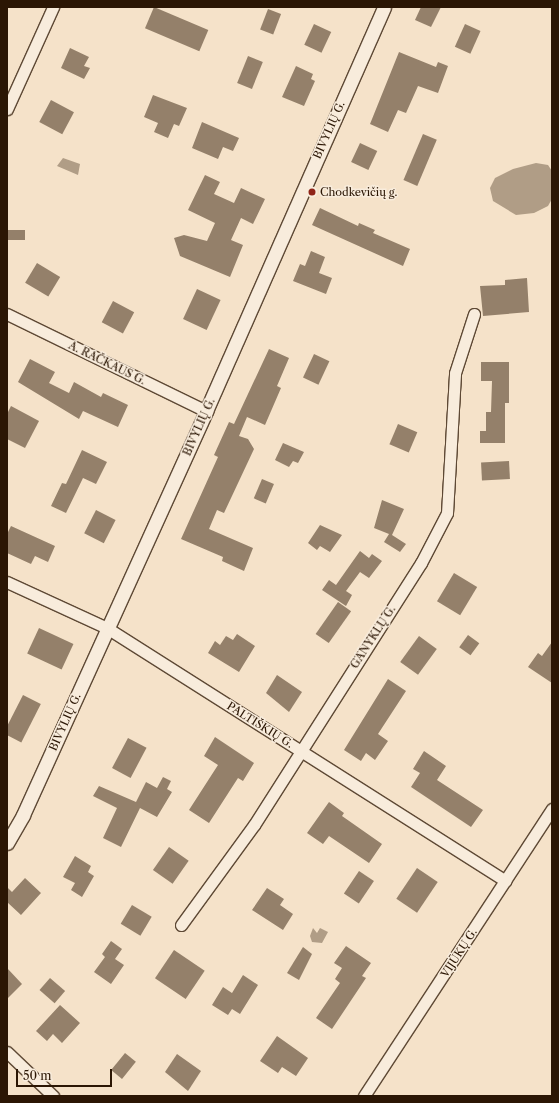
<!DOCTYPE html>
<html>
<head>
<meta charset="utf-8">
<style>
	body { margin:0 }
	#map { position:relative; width:559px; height:1103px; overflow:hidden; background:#f5e2c9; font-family:"Libre Caslon Text",serif }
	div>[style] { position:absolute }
	.water>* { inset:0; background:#b09d86 }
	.building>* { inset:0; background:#94806a; transform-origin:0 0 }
	.roads { filter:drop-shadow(1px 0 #5e4935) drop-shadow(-1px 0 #5e4935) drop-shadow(0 1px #5e4935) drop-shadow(0 -1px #5e4935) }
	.minor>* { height:11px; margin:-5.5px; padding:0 5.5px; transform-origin:5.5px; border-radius:5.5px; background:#f8ecdc }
	.tertiary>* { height:13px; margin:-6.5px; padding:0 6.5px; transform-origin:6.5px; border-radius:6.5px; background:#f8ecdc }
	.dots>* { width:11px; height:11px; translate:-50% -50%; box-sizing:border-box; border:2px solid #f8ecdc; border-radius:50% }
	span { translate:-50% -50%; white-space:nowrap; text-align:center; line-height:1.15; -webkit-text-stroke:3px #f8ecdc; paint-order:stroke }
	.street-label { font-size:11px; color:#2b1604 }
	.poi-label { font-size:11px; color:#2b1604 }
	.left { translate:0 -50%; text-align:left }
	.frame { position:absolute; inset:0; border:8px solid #2b1604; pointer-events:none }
	.scale { position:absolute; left:16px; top:1069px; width:96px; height:18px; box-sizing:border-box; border:2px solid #2b1604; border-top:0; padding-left:5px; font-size:12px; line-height:14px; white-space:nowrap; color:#2b1604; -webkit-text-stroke:3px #f8ecdc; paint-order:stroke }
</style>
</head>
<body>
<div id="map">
	<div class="water">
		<i style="clip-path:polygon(63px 158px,80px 164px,78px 175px,57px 166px)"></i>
		<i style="clip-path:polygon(536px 163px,548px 165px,552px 171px,552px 199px,548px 206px,534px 213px,516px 215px,493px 201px,490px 188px,495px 178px,513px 169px)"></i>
		<i style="clip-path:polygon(313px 928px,317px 933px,320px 928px,328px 932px,322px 943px,312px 942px,310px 936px)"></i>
	</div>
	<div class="building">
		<i style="left:154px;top:7px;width:59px;height:23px;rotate:23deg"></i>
		<i style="clip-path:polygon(421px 7px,441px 7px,431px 27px,415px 20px)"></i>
		<i style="left:268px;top:9px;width:14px;height:22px;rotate:21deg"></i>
		<i style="left:314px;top:24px;width:19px;height:23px;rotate:25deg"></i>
		<i style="left:465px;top:24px;width:17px;height:25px;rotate:24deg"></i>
		<i style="clip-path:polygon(70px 48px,89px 57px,84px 66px,90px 68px,84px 79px,61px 68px)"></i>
		<i style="clip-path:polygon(399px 52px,436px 67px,438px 62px,448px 66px,438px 93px,418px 86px,406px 113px,398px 110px,388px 132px,370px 124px)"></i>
		<i style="left:248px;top:56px;width:16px;height:29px;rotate:22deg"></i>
		<i style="clip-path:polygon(296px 66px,313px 74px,311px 79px,315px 81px,304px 106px,282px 97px)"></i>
		<i style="clip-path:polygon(153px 95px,187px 108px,179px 126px,174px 124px,168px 138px,154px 132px,158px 123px,144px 117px)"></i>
		<i style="left:51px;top:100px;width:26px;height:25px;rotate:28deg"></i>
		<i style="clip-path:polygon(202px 122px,239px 138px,233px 151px,223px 147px,218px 159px,192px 148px)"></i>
		<i style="left:423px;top:134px;width:15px;height:50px;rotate:23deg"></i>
		<i style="left:360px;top:143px;width:19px;height:21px;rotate:25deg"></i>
		<i style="clip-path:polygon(205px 175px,220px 182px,214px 194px,234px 203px,241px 188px,265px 199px,253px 224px,241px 218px,231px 240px,243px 245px,230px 277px,180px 256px,174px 238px,184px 235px,207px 241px,215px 223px,188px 210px)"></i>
		<i style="clip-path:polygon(320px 208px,358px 226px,359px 223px,375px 230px,373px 233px,410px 249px,403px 266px,312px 225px)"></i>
		<i style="left:25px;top:230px;width:10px;height:17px;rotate:90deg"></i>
		<i style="clip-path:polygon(311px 251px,325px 257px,319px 273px,332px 278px,326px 294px,293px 281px,300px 264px,305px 266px)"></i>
		<i style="left:37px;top:263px;width:27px;height:23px;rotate:31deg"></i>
		<i style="clip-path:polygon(527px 278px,529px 312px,483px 316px,480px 286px,505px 285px,505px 280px)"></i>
		<i style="left:197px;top:289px;width:26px;height:33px;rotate:25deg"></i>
		<i style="left:113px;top:301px;width:24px;height:24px;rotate:28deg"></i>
		<i style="clip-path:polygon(269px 349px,289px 358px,277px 386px,281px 388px,265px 425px,247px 417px,239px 436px,248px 439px,254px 449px,224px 513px,217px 510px,209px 529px,253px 548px,244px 571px,222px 561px,223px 557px,181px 539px,218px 457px,214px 455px,229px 422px,234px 424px)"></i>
		<i style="left:314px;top:354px;width:17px;height:26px;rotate:25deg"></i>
		<i style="clip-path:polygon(30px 359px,55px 372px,49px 383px,69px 393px,74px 382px,101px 397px,103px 393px,128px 405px,118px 427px,83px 411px,79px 419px,18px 382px)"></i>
		<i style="clip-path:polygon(481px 362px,509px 362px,509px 403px,505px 403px,505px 443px,480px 443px,480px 431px,486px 431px,486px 412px,491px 412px,492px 381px,481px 381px)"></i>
		<i style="clip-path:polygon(11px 406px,39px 421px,25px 448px,7px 439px,7px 414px)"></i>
		<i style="left:398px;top:424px;width:21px;height:22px;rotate:23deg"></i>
		<i style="clip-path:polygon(283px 443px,304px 452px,298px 463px,293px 461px,289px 467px,275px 460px)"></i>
		<i style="clip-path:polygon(82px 450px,107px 462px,96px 484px,83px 478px,66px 513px,51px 506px,62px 483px,66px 484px)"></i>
		<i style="left:509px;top:461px;width:18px;height:28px;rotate:87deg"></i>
		<i style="left:262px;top:479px;width:13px;height:21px;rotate:23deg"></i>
		<i style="clip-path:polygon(382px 500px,404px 509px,392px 535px,406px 544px,400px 552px,384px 542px,389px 534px,374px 528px)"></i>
		<i style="left:96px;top:510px;width:22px;height:26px;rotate:27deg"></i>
		<i style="clip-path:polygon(320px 525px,342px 535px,330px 552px,320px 546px,317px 550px,308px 543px)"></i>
		<i style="clip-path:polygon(11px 526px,55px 546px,48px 562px,35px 556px,31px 564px,7px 553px,7px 534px)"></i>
		<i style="clip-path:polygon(360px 551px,369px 558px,372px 554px,382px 561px,369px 578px,360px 572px,346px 591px,352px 595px,346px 606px,322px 590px,329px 580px,336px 585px)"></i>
		<i style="left:454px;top:573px;width:27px;height:33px;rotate:31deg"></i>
		<i style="left:338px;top:602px;width:16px;height:39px;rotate:35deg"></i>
		<i style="left:39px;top:628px;width:38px;height:28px;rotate:25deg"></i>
		<i style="clip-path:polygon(237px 634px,255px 646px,239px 672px,208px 653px,215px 641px,220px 645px,226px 636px,233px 640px)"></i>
		<i style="left:468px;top:635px;width:14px;height:15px;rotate:36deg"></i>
		<i style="left:419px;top:636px;width:22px;height:32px;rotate:36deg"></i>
		<i style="clip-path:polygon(552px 642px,552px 683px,528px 667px,538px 653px,542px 656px)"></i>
		<i style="clip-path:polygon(277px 675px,302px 692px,289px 712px,266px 693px)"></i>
		<i style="clip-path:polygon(388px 679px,406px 691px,378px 734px,388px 741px,375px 760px,366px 753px,361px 761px,344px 750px)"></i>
		<i style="left:23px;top:695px;width:20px;height:43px;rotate:27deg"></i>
		<i style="clip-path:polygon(215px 737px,254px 763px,243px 781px,238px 778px,209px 823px,189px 810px,218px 765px,204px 756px)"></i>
		<i style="left:128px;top:738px;width:21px;height:34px;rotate:28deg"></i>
		<i style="clip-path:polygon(424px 751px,446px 766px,437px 780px,483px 810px,471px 827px,411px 787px,420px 773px,413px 769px)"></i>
		<i style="clip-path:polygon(163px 777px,171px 781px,167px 789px,172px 792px,157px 817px,140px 808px,121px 847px,103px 838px,117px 808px,93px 796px,99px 786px,136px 802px,146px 782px,157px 788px)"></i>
		<i style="clip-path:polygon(329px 802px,344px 813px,342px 816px,382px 844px,369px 863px,329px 836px,323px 844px,307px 833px)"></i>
		<i style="left:169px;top:847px;width:24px;height:28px;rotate:35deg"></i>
		<i style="clip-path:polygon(75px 856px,91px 866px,88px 872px,94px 876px,82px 897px,71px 890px,75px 883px,63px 877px)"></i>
		<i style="left:417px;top:868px;width:25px;height:37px;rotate:34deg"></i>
		<i style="left:359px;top:871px;width:18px;height:27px;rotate:34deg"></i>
		<i style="clip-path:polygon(25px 878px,41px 893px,21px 915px,7px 902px,7px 887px,12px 892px)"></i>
		<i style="clip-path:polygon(267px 888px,284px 899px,280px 905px,293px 914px,283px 930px,252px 910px)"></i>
		<i style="left:132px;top:905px;width:23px;height:22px;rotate:31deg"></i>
		<i style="clip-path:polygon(111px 941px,122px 949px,115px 959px,124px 965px,111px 984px,94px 972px,105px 957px,102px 954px)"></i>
		<i style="clip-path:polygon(346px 946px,371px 963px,362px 976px,366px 978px,332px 1029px,316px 1018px,340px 983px,335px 979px,342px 968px,334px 963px)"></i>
		<i style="clip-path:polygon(303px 947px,312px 954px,299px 980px,287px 973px)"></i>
		<i style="left:174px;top:950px;width:37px;height:34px;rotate:34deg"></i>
		<i style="clip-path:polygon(7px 968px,22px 984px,7px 999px)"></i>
		<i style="clip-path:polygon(243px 975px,258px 985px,240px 1014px,232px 1009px,228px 1015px,212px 1005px,223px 987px,232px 993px)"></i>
		<i style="left:50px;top:978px;width:20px;height:16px;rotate:41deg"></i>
		<i style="clip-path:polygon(60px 1005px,80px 1023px,62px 1043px,53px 1034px,47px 1041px,36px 1031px)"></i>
		<i style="clip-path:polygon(277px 1036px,308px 1058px,296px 1076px,282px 1067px,278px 1073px,260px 1061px)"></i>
		<i style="left:125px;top:1053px;width:14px;height:22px;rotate:39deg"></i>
		<i style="clip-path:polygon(177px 1054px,201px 1071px,188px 1091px,165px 1072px)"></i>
	</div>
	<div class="roads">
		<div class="minor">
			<i style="left:7px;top:109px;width:112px;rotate:-65.7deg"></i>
			<i style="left:7px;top:314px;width:221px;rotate:26deg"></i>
			<i style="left:7px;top:582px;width:110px;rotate:24.7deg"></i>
			<i style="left:107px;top:628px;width:472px;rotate:32.4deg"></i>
			<i style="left:181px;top:925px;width:124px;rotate:-53.9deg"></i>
			<i style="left:254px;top:825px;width:311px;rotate:-57.5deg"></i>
			<i style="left:421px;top:563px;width:56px;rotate:-62.5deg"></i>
			<i style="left:447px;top:513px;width:140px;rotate:-86.7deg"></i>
			<i style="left:455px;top:373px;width:62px;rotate:-72.1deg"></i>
			<i style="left:7px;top:1052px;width:64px;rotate:43.7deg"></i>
			<i style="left:364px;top:1096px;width:343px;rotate:-56.8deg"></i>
		</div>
		<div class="tertiary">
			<i style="left:7px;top:843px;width:32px;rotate:-60deg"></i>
			<i style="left:23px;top:815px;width:444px;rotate:-65.6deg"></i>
			<i style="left:206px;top:411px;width:441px;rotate:-66.2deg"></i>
		</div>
	</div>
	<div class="dots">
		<i style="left:312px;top:192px;background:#8f2418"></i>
	</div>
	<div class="street-label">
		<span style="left:329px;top:130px;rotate:-66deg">BIVYLIŲ G.</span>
		<span style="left:107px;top:363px;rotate:26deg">A. RAČKAUS G.</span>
		<span style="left:199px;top:427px;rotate:-66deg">BIVYLIŲ G.</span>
		<span style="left:373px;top:637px;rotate:-57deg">GANYKLŲ G.</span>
		<span style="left:65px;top:722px;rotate:-66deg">BIVYLIŲ G.</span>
		<span style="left:260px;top:725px;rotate:32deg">PALTIŠKIŲ G.</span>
		<span style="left:459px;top:953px;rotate:-57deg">VIJŪKŲ G.</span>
	</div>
	<div class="poi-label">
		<span class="left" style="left:320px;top:192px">Chodkevičių g.</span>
	</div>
	<div class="frame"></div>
	<div class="scale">50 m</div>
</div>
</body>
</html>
